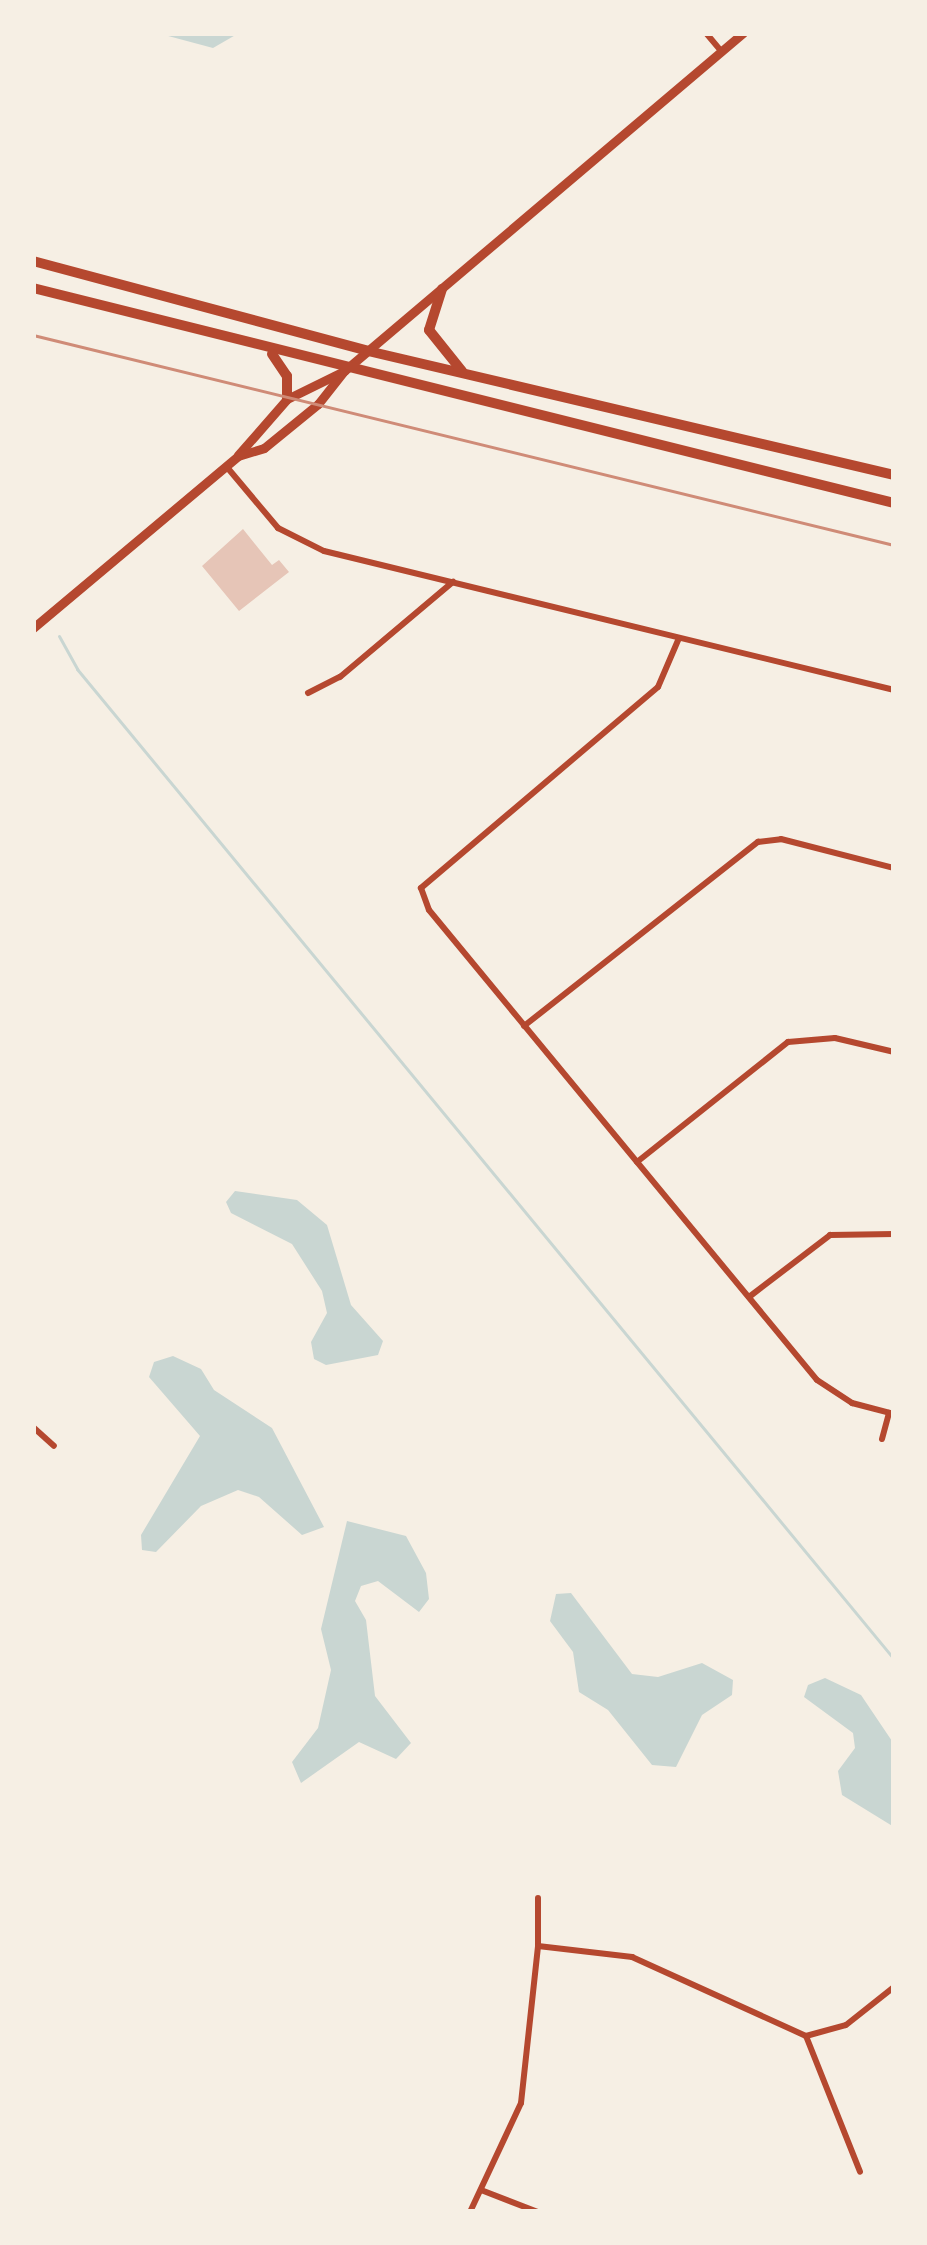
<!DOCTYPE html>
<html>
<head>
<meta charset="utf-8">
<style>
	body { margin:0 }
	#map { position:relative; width:927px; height:2245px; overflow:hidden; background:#f6efe4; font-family:"DM Sans",sans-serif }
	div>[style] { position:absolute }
	.water>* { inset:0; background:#c9d6d2 }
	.stream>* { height:3px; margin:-1.5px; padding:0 1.5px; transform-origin:1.5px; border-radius:1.5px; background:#c9d6d2 }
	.building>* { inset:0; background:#e6c5b7 }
	.minor>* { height:6px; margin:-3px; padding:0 3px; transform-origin:3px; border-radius:3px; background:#b5482f }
	.tertiary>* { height:9px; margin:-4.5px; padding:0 4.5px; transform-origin:4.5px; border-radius:4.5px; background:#b5482f }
	.primary>* { height:10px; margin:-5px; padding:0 5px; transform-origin:5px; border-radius:5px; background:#b5482f }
	.rail>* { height:3px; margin:-1.5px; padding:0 1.5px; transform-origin:1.5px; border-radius:1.5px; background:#cf8b77 }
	span { translate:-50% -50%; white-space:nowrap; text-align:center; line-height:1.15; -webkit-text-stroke:9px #f6efe4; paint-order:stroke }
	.frame { position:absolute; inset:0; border:36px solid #f6efe4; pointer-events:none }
</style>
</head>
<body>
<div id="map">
	<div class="water">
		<i style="clip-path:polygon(157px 33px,239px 33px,213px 48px)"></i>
		<i style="clip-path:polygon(235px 1191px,297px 1200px,327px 1225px,351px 1305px,383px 1341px,378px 1355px,326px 1365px,314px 1359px,311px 1342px,327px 1313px,322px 1291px,292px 1244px,231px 1213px,226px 1202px)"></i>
		<i style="clip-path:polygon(173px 1356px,201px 1369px,214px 1390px,272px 1428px,324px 1527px,302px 1535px,259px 1497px,238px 1490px,201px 1506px,156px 1552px,142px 1550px,141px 1535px,200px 1436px,149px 1377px,154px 1362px)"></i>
		<i style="clip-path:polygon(347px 1521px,406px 1536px,426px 1573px,429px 1599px,419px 1612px,378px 1581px,361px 1586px,355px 1601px,366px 1620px,375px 1696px,411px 1743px,396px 1759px,359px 1742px,301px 1783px,292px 1762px,318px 1728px,331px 1670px,321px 1629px)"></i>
		<i style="clip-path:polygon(571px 1593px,632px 1674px,658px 1677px,702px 1663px,733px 1680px,732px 1695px,702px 1715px,676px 1767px,652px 1765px,608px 1710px,579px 1692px,573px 1652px,550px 1621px,556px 1594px)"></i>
		<i style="clip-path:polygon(825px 1678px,861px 1695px,894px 1744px,894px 1827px,842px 1795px,838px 1771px,855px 1748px,853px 1733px,804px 1697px,808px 1685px)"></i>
	</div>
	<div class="stream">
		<i style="left:59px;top:636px;width:38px;rotate:61deg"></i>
		<i style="left:77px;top:669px;width:1284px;rotate:50.47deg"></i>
	</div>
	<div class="building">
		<i style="clip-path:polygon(243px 529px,272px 565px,279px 560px,289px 572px,239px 611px,202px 566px)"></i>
	</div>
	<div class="minor">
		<i style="left:706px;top:33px;width:23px;rotate:50deg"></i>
		<i style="left:226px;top:466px;width:81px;rotate:50deg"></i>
		<i style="left:278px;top:528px;width:51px;rotate:26.6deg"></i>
		<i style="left:324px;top:551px;width:587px;rotate:13.7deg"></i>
		<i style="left:679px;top:638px;width:53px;rotate:113.2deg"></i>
		<i style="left:658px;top:687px;width:311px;rotate:139.7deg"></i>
		<i style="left:421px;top:888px;width:23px;rotate:70deg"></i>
		<i style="left:429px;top:910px;width:609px;rotate:50.46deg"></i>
		<i style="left:817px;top:1380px;width:42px;rotate:33.3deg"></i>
		<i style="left:852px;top:1403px;width:43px;rotate:14.7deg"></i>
		<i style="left:308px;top:693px;width:36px;rotate:-27deg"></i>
		<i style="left:340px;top:677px;width:148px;rotate:-40.1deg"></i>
		<i style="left:524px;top:1026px;width:298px;rotate:-38.2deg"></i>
		<i style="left:758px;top:842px;width:23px;rotate:-7deg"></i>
		<i style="left:781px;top:839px;width:117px;rotate:14.4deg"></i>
		<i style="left:637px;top:1162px;width:193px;rotate:-38.5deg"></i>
		<i style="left:788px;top:1042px;width:47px;rotate:-4.9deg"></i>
		<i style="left:835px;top:1038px;width:61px;rotate:13.3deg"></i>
		<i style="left:749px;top:1297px;width:102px;rotate:-37.4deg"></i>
		<i style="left:830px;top:1235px;width:64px;rotate:-0.9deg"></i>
		<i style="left:33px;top:1427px;width:28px;rotate:42deg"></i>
		<i style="left:882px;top:1439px;width:27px;rotate:-75deg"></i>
		<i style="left:538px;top:1946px;width:48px;rotate:-90deg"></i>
		<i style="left:806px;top:2036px;width:146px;rotate:68.3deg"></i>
		<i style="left:481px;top:2190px;width:61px;rotate:21.1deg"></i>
		<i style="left:470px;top:2212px;width:120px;rotate:-64.9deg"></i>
		<i style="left:521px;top:2103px;width:158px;rotate:-83.8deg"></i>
		<i style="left:538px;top:1946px;width:95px;rotate:6.7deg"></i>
		<i style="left:632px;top:1957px;width:191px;rotate:24.4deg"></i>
		<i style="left:806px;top:2036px;width:41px;rotate:-15.4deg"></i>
		<i style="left:846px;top:2025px;width:61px;rotate:-38.4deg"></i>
	</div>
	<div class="tertiary">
		<i style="left:238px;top:455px;width:74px;rotate:-48.8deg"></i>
		<i style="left:287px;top:399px;width:64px;rotate:-26.2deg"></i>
		<i style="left:33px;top:628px;width:268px;rotate:-40deg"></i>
		<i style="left:238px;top:456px;width:27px;rotate:-17deg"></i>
		<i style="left:264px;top:448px;width:70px;rotate:-39.2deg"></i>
		<i style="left:318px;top:404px;width:42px;rotate:-51.8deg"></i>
		<i style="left:344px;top:371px;width:523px;rotate:-40.27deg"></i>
	</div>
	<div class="primary">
		<i style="left:33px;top:261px;width:347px;rotate:15deg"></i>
		<i style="left:368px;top:351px;width:540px;rotate:13.26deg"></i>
		<i style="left:33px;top:288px;width:887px;rotate:14.02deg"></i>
		<i style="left:442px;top:289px;width:43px;rotate:107.6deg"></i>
		<i style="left:429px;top:330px;width:53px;rotate:51.2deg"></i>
		<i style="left:272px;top:354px;width:27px;rotate:56deg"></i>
		<i style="left:287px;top:376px;width:23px;rotate:90deg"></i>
	</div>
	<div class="rail">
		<i style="left:33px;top:335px;width:886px;rotate:13.71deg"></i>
	</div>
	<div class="frame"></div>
</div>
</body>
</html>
